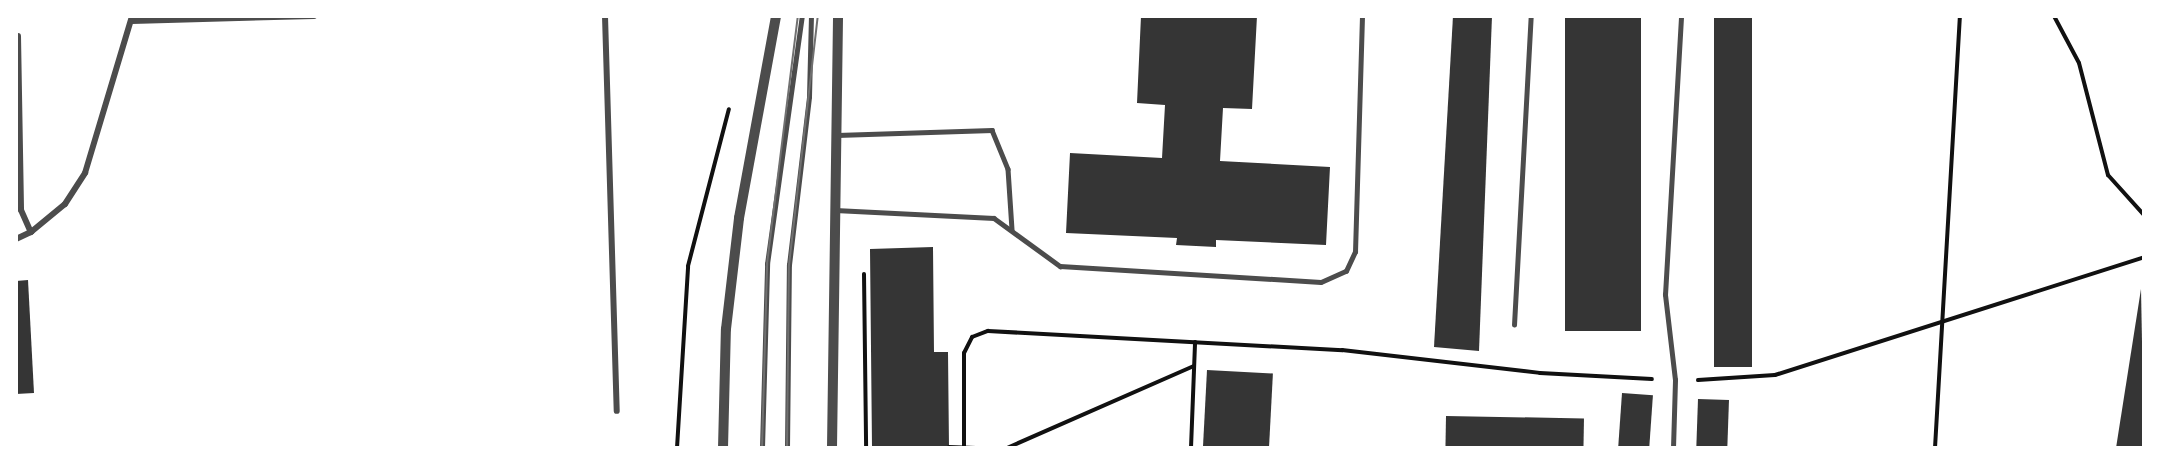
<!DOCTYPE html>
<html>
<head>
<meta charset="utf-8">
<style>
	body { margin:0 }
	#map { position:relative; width:2160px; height:464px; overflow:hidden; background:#fff; font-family:"Roboto Serif",serif }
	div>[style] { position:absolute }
	.building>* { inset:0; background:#353535; transform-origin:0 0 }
	.path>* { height:4px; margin:-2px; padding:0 2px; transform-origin:2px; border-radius:2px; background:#111 }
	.service>* { height:4.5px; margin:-2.25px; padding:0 2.25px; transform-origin:2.25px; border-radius:2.25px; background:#4c4c4c }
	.minor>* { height:6px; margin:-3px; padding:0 3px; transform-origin:3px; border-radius:3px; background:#4c4c4c }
	.tertiary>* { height:10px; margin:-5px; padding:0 5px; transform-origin:5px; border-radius:5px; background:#4c4c4c }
	.tram>* { height:1.5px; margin:-0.75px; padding:0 0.75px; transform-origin:0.75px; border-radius:0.75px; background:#707070 }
	span { translate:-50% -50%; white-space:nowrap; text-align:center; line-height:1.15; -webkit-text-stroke:6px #fff; paint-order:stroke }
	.frame { position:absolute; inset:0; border:18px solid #fff; pointer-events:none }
</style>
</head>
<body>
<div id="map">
	<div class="building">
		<i style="clip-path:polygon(1141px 16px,1257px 16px,1252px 109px,1223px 108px,1220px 161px,1330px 167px,1326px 245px,1216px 240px,1216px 247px,1176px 245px,1177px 238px,1066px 233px,1070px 153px,1162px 158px,1165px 105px,1137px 103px)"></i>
		<i style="clip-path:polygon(1453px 16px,1492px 16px,1479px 351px,1434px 347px)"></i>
		<i style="left:1565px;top:16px;width:76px;height:315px"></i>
		<i style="left:1714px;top:16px;width:38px;height:351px"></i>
		<i style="clip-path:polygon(933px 247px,934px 352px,948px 352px,949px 448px,872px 448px,870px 249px)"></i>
		<i style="clip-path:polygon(28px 280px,34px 393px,16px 394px,16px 281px)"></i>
		<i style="clip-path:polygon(2141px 289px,2144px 448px,2116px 448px)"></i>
		<i style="left:1207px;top:370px;width:66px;height:78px;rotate:3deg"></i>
		<i style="left:1622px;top:393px;width:31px;height:55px;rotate:4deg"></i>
		<i style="left:1698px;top:399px;width:31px;height:49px;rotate:2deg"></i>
		<i style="left:1446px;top:416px;width:138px;height:32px;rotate:1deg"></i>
	</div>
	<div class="path">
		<i style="left:2054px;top:16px;width:53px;rotate:62deg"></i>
		<i style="left:2079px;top:63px;width:116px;rotate:75.5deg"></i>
		<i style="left:2108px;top:175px;width:54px;rotate:48deg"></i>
		<i style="left:864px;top:274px;width:174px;rotate:89.3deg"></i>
		<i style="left:1698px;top:380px;width:77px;rotate:-3.7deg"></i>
		<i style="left:1775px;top:375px;width:387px;rotate:-17.7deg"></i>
		<i style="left:949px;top:447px;width:27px;rotate:2deg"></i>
		<i style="left:677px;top:448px;width:182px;rotate:-86.5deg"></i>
		<i style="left:688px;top:266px;width:162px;rotate:-75.4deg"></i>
		<i style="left:964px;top:448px;width:95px;rotate:-90deg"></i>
		<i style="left:964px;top:353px;width:18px;rotate:-63deg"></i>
		<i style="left:972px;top:337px;width:17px;rotate:-21deg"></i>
		<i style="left:988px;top:331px;width:355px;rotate:3.1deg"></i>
		<i style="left:1342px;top:350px;width:199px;rotate:6.6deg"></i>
		<i style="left:1540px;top:373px;width:112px;rotate:3.1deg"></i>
		<i style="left:1007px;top:448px;width:204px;rotate:-23.7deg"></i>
		<i style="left:1191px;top:448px;width:106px;rotate:-87.8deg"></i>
		<i style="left:1935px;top:448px;width:433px;rotate:-86.7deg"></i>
	</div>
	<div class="service">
		<i style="left:837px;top:135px;width:155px;rotate:-1.8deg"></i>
		<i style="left:992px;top:130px;width:42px;rotate:67.7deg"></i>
		<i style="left:1008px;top:169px;width:61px;rotate:86.2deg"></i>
		<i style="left:835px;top:210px;width:159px;rotate:2.9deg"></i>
		<i style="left:994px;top:218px;width:82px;rotate:36deg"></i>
		<i style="left:1060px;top:266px;width:261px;rotate:3.5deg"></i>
		<i style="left:1321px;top:282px;width:27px;rotate:-24deg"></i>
		<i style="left:1346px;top:271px;width:21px;rotate:-65deg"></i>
		<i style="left:1355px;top:252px;width:236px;rotate:-88.3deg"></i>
		<i style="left:1514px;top:325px;width:309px;rotate:-86.9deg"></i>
		<i style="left:762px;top:448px;width:184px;rotate:-88.4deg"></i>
		<i style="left:767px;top:264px;width:250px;rotate:-82deg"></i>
		<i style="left:787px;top:448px;width:183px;rotate:-89.4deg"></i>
		<i style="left:789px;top:265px;width:169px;rotate:-83.2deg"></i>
		<i style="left:809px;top:97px;width:81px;rotate:-88.6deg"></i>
		<i style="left:1673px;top:448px;width:68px;rotate:-88.3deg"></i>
		<i style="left:1675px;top:380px;width:86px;rotate:-96.7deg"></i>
		<i style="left:1665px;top:295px;width:279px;rotate:-86.7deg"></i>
	</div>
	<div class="minor">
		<i style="left:605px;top:16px;width:395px;rotate:88.3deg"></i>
		<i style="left:132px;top:21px;width:182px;rotate:-1.6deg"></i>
		<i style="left:18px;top:36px;width:174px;rotate:89deg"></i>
		<i style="left:21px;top:210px;width:24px;rotate:66deg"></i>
		<i style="left:31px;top:232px;width:44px;rotate:-39.5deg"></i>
		<i style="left:65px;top:204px;width:37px;rotate:-57deg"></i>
		<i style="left:85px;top:173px;width:164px;rotate:-73.3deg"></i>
		<i style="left:16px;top:239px;width:17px;rotate:-25deg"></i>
	</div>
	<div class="tertiary">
		<i style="left:723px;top:448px;width:119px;rotate:-88.6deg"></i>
		<i style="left:726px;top:329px;width:112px;rotate:-83.3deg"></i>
		<i style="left:739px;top:218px;width:205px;rotate:-79.6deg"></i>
		<i style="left:832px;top:448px;width:432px;rotate:-89.2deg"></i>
	</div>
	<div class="tram">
		<i style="left:762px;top:448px;width:184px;rotate:-88.4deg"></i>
		<i style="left:767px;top:264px;width:250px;rotate:-82.9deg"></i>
		<i style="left:787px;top:448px;width:183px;rotate:-89.4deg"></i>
		<i style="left:789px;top:265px;width:251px;rotate:-83.4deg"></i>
	</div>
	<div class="frame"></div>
</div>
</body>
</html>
